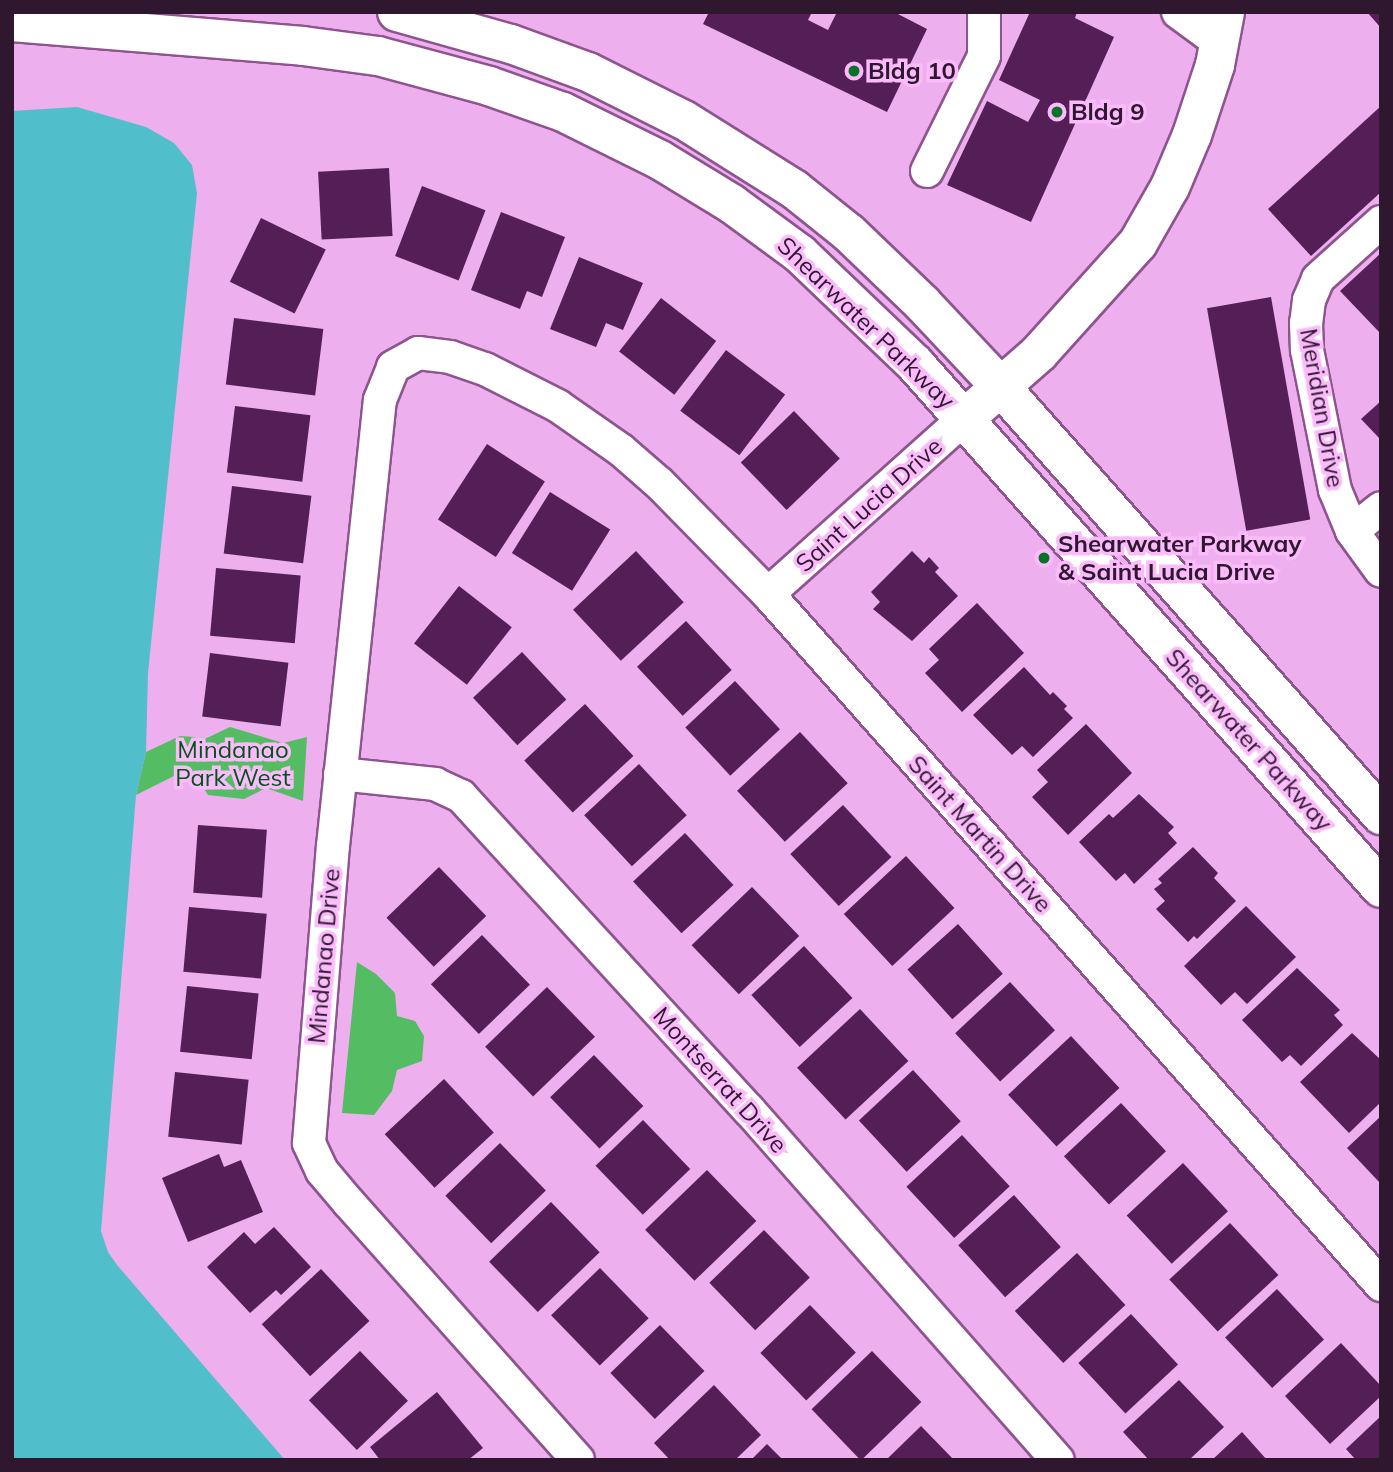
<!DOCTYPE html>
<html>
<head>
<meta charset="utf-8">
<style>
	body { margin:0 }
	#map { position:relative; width:1393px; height:1472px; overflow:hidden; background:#edafee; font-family:Mulish,sans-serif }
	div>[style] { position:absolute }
	.green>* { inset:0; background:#54bc62 }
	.water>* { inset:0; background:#50becb }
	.building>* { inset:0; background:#541f56; transform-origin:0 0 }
	.roads { filter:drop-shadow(2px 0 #8d548e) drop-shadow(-2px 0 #8d548e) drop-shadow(0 2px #8d548e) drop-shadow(0 -2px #8d548e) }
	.minor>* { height:32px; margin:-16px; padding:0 16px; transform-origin:16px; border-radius:16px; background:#fff }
	.tertiary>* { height:38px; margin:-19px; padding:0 19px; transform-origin:19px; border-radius:19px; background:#fff }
	.secondary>* { height:38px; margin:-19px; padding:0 19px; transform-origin:19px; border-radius:19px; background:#fff }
	.dots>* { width:19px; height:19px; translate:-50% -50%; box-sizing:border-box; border:4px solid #fbbbfb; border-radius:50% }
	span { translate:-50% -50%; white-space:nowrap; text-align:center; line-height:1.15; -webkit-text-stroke:7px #fbbbfb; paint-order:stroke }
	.poi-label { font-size:24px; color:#2e172f; font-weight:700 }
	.left { translate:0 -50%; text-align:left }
	.street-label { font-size:24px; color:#2e172f }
	.park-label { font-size:24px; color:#005518 }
	.frame { position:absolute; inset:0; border:14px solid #2e172f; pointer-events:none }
</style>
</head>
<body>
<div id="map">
	<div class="green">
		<i style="clip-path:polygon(230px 727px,283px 743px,307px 737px,303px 801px,266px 788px,244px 799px,208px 795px,198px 779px,176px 775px,136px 795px,146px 752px,180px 736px,207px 738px)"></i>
		<i style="clip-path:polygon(357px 962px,376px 974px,395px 993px,397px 1016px,415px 1021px,424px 1036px,422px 1061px,397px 1070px,392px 1091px,374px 1115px,342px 1113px)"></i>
	</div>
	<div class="water">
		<i style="clip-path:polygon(77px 107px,146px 127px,174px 143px,192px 165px,197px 193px,148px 673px,146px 752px,136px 795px,101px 1231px,108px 1252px,117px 1265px,285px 1460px,12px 1460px,12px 111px)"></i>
	</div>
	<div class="building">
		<i style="clip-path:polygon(709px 12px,812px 12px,808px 20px,828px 30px,837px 12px,894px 12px,927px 29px,887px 112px,703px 24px)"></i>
		<i style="clip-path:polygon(1030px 12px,1077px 12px,1075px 18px,1114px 37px,1031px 222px,947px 185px,987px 101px,1028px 122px,1040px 100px,999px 80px)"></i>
		<i style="clip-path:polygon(1367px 12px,1381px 12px,1381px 28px)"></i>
		<i style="clip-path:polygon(1381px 106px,1381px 192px,1311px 256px,1268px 209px)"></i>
		<i style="left:389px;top:168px;width:68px;height:71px;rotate:87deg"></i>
		<i style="left:422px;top:186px;width:68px;height:75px;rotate:21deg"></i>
		<i style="clip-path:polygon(501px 212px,565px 237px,542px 297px,527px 291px,520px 309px,471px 290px)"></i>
		<i style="left:261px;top:218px;width:72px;height:71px;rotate:26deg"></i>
		<i style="clip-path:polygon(1381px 253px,1381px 334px,1340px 291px)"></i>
		<i style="clip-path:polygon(579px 257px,643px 283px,623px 330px,606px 323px,596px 347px,550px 329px)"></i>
		<i style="left:1271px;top:297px;width:226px;height:65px;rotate:80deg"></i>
		<i style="left:661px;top:298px;width:70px;height:68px;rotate:38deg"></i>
		<i style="left:234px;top:318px;width:90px;height:67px;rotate:7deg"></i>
		<i style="left:726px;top:350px;width:74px;height:76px;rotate:37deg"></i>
		<i style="clip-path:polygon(1381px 401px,1381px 440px,1361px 419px)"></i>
		<i style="left:235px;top:406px;width:76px;height:67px;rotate:7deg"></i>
		<i style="left:794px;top:411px;width:66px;height:74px;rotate:46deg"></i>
		<i style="left:487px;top:444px;width:69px;height:90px;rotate:33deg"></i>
		<i style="left:232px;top:486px;width:80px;height:68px;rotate:7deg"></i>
		<i style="left:550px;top:492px;width:71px;height:72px;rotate:32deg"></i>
		<i style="left:636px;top:551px;width:70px;height:86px;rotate:47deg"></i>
		<i style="clip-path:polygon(912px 551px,924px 563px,929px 557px,939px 568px,935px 572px,958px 596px,912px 641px,873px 609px,880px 602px,871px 592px)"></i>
		<i style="left:216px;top:568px;width:85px;height:68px;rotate:5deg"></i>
		<i style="left:459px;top:586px;width:67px;height:73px;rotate:38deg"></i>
		<i style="clip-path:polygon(977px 603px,1024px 653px,962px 712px,925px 673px,939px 660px,929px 649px)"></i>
		<i style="left:686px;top:621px;width:67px;height:67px;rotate:47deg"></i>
		<i style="left:522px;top:652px;width:65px;height:67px;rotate:47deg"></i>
		<i style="left:210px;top:653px;width:79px;height:64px;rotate:7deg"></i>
		<i style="clip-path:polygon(1024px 667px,1050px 695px,1053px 692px,1067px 706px,1064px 709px,1073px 718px,1033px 757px,1022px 746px,1012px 755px,973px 715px)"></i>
		<i style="left:735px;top:681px;width:66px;height:68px;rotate:47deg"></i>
		<i style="left:585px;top:704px;width:71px;height:83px;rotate:47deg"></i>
		<i style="clip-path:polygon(1086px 724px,1132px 773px,1068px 835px,1032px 797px,1048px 782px,1037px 770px)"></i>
		<i style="left:800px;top:732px;width:70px;height:86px;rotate:47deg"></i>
		<i style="left:639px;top:764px;width:70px;height:75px;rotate:47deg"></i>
		<i style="clip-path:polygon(1139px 794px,1174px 827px,1168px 833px,1177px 843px,1134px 884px,1125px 873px,1116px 881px,1079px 842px,1109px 814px,1113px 818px)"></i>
		<i style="left:843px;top:805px;width:71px;height:72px;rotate:47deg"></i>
		<i style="left:198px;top:825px;width:69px;height:68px;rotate:4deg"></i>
		<i style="left:685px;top:833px;width:71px;height:71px;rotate:47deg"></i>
		<i style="clip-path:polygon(1193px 847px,1218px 873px,1214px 878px,1236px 901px,1197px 939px,1194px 936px,1188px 942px,1156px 909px,1165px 901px,1154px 889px,1162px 883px,1158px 879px)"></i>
		<i style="left:906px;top:856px;width:71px;height:85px;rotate:47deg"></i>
		<i style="left:439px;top:867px;width:68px;height:73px;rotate:46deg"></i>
		<i style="left:752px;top:887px;width:68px;height:84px;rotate:46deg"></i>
		<i style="clip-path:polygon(1246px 906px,1296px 957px,1247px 1004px,1235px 992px,1221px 1005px,1184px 966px)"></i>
		<i style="left:189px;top:907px;width:78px;height:65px;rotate:5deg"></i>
		<i style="left:958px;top:924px;width:67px;height:68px;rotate:48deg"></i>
		<i style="left:482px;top:935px;width:69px;height:71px;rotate:46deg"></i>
		<i style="left:804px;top:946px;width:71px;height:72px;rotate:47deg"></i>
		<i style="clip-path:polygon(1297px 968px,1340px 1010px,1334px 1015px,1343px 1025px,1301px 1066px,1290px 1055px,1282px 1062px,1242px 1020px)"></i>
		<i style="left:1010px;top:982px;width:66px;height:75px;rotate:47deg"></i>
		<i style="left:187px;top:986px;width:72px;height:66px;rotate:6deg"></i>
		<i style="left:547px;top:987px;width:69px;height:86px;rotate:46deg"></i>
		<i style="left:860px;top:1009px;width:71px;height:86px;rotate:47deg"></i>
		<i style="clip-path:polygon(1352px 1033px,1381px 1060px,1381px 1102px,1349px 1133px,1300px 1082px)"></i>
		<i style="left:1071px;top:1036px;width:71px;height:86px;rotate:47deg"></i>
		<i style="left:594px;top:1055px;width:71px;height:61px;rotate:46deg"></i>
		<i style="left:913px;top:1070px;width:70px;height:74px;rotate:47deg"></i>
		<i style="left:175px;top:1072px;width:74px;height:65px;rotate:6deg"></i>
		<i style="left:444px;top:1079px;width:73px;height:81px;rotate:47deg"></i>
		<i style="left:1121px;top:1103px;width:66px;height:78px;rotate:47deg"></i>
		<i style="clip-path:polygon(1381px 1116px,1381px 1184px,1347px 1148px)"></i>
		<i style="left:643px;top:1120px;width:68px;height:66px;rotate:46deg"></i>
		<i style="left:962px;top:1135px;width:70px;height:76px;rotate:47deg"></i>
		<i style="left:500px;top:1143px;width:66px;height:76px;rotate:46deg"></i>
		<i style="clip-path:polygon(219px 1154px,224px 1167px,241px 1160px,263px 1212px,188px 1242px,162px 1178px)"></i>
		<i style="left:1183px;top:1163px;width:66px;height:77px;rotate:47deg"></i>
		<i style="left:707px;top:1170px;width:71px;height:86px;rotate:46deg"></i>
		<i style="left:1014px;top:1195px;width:70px;height:75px;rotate:48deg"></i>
		<i style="left:551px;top:1202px;width:70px;height:86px;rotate:46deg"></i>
		<i style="left:1230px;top:1223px;width:71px;height:83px;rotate:47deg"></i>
		<i style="clip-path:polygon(274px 1227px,311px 1267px,281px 1295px,276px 1290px,250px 1313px,207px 1267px,244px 1232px,255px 1244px)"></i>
		<i style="left:764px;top:1230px;width:66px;height:76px;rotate:46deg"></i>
		<i style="left:1077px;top:1253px;width:71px;height:85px;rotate:47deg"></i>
		<i style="left:600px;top:1268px;width:70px;height:68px;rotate:46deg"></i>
		<i style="left:321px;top:1269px;width:71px;height:81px;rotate:47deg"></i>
		<i style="left:1277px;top:1289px;width:69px;height:71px;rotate:47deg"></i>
		<i style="left:810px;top:1305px;width:66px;height:69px;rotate:46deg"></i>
		<i style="left:1131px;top:1314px;width:69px;height:72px;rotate:47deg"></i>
		<i style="left:660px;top:1325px;width:64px;height:69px;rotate:46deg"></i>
		<i style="clip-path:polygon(1341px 1343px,1381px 1386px,1381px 1396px,1330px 1444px,1285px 1396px)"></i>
		<i style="left:360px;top:1351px;width:69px;height:71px;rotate:46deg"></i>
		<i style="left:872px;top:1351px;width:71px;height:84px;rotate:46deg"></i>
		<i style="clip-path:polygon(1179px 1380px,1224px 1427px,1189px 1460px,1149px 1460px,1123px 1432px)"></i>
		<i style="clip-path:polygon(714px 1385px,761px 1435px,735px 1460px,670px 1460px,654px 1443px)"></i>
		<i style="clip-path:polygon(437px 1392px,483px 1448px,468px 1460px,380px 1460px,370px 1447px)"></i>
		<i style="clip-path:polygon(1381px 1416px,1381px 1460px,1356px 1460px,1346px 1449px)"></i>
		<i style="clip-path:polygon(921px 1426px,954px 1460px,886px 1460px)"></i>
		<i style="clip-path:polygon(1242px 1432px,1267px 1460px,1212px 1460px)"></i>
		<i style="clip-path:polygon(767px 1444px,783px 1460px,751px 1460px)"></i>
	</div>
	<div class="roads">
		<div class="minor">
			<i style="left:1178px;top:12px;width:52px;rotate:36.4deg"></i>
			<i style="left:927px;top:171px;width:128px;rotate:-63.6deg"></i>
			<i style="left:984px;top:56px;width:44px;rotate:-90deg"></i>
			<i style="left:1381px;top:222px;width:85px;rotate:137.9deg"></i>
			<i style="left:1318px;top:279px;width:23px;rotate:113deg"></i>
			<i style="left:1309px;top:300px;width:23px;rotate:97deg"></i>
			<i style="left:1306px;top:323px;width:27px;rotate:88deg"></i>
			<i style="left:1307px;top:350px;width:143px;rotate:78.7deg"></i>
			<i style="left:1335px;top:490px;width:44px;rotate:67.5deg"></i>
			<i style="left:1352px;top:531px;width:49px;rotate:54.1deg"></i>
			<i style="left:1352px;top:531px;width:37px;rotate:-38deg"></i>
			<i style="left:768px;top:594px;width:263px;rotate:-41.8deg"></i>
			<i style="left:340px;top:774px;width:96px;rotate:6deg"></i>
			<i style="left:435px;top:784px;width:29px;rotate:25deg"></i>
			<i style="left:461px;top:796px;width:426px;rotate:47.5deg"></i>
			<i style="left:749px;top:1110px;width:467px;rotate:48.6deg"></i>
			<i style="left:578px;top:1460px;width:344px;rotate:-131.7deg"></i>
			<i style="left:349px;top:1203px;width:42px;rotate:-130.2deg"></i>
			<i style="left:322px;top:1171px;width:31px;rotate:-115deg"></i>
			<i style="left:309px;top:1143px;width:298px;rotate:-85.4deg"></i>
			<i style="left:333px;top:846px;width:448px;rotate:-84deg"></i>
			<i style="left:380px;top:400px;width:35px;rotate:-68deg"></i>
			<i style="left:393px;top:367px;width:29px;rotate:-29deg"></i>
			<i style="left:418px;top:353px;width:32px;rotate:7deg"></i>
			<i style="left:450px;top:357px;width:37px;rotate:19deg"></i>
			<i style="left:485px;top:369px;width:82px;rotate:26.9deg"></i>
			<i style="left:558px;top:406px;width:77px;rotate:34.9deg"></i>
			<i style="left:621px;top:450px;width:50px;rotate:41deg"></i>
			<i style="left:659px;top:483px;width:156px;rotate:45.5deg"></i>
			<i style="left:768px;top:594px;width:924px;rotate:48.42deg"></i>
		</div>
		<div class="tertiary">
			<i style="left:964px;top:419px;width:100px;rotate:-41.3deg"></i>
			<i style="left:1039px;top:353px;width:148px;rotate:-48deg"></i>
			<i style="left:1138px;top:243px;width:64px;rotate:-60.3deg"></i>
			<i style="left:1170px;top:187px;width:56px;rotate:-67.1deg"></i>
			<i style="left:1192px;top:135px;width:74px;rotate:-71.8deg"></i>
			<i style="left:1215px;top:65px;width:54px;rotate:-79.3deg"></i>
		</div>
		<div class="secondary">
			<i style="left:397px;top:12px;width:118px;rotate:15.7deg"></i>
			<i style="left:511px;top:44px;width:82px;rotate:20deg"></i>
			<i style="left:588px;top:72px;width:107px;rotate:26.6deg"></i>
			<i style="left:684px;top:120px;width:130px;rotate:32.1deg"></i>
			<i style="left:794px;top:189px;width:70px;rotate:38.7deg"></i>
			<i style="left:849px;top:233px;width:103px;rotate:43.8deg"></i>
			<i style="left:923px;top:304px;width:112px;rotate:46.8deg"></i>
			<i style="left:1000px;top:386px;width:574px;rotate:48.39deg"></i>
			<i style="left:12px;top:22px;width:292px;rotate:4.7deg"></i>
			<i style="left:303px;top:46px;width:76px;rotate:7.6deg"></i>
			<i style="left:378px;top:56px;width:115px;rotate:15.1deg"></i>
			<i style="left:489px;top:86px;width:78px;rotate:19.4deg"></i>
			<i style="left:563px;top:112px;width:108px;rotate:26.3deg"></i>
			<i style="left:660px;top:160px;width:84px;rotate:31.4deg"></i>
			<i style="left:732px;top:204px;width:84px;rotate:36.3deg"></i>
			<i style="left:800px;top:254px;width:159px;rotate:43.7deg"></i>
			<i style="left:915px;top:364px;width:701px;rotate:48.35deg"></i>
		</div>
	</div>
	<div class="dots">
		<i style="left:854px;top:71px;background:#077325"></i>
		<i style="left:1057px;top:112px;background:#077325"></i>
		<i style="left:1044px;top:558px;background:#077325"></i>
	</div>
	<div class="poi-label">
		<span class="left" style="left:868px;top:71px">Bldg 10</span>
		<span class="left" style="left:1071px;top:112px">Bldg 9</span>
		<span class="left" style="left:1058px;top:558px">Shearwater Parkway<br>&amp; Saint Lucia Drive</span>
	</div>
	<div class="street-label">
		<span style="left:866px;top:323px;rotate:44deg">Shearwater Parkway</span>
		<span style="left:1322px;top:408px;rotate:80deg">Meridian Drive</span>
		<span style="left:869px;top:505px;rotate:-42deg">Saint Lucia Drive</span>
		<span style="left:1249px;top:740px;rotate:48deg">Shearwater Parkway</span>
		<span style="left:980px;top:834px;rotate:48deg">Saint Martin Drive</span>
		<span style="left:324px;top:956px;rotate:-85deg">Mindanao Drive</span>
		<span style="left:720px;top:1080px;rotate:48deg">Montserrat Drive</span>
	</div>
	<div class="park-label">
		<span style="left:233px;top:764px">Mindanao<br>Park West</span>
	</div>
	<div class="frame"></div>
</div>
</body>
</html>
